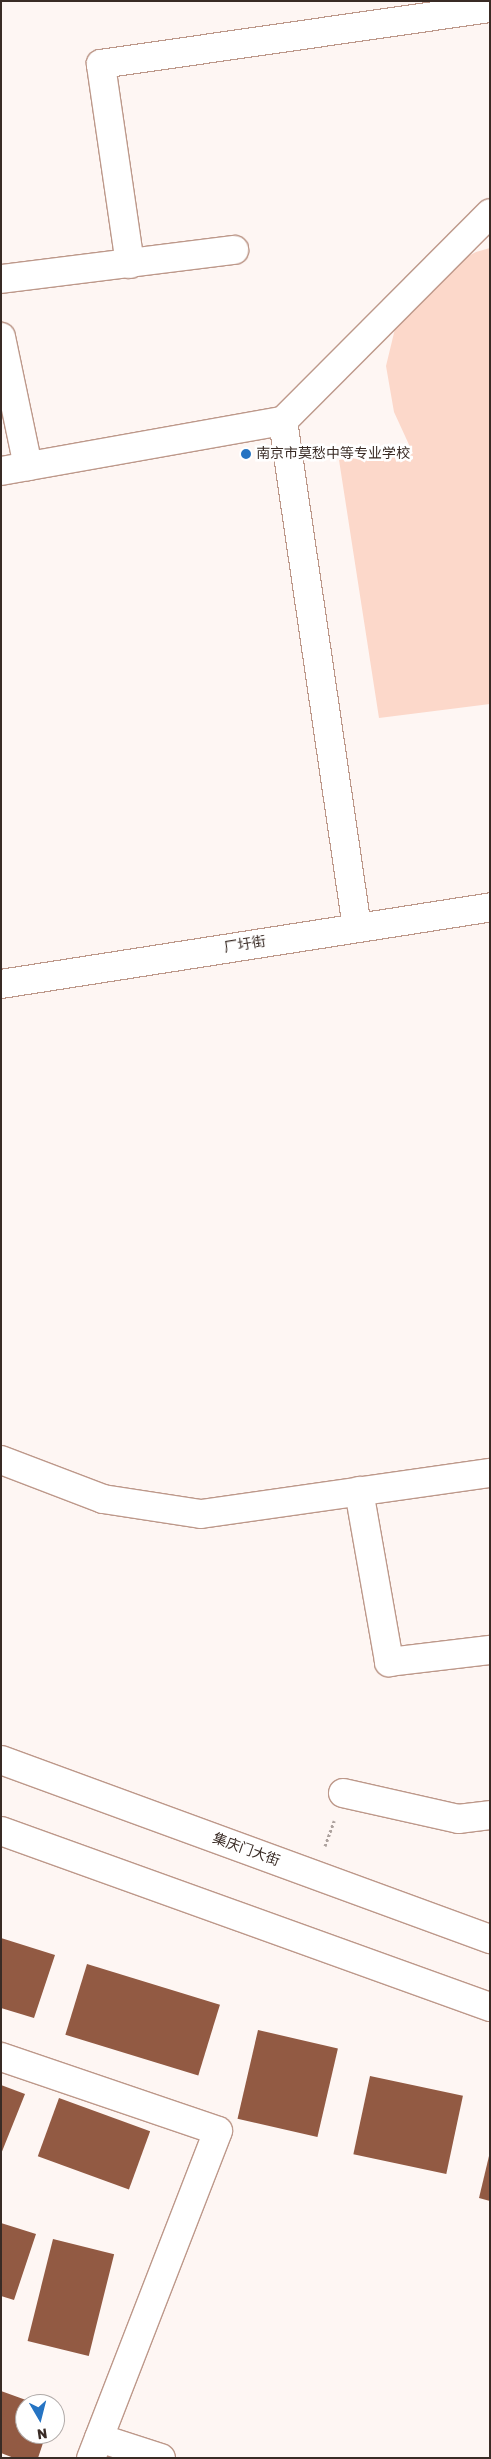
<!DOCTYPE html>
<html>
<head>
<meta charset="utf-8">
<style>
	body { margin:0 }
	#map { position:relative; width:491px; height:2459px; overflow:hidden; background:#fef6f3; font-family:Rubik,"Noto Sans SC",sans-serif }
	div>[style] { position:absolute }
	.green>* { inset:0; background:#fcd8ca }
	.building>* { inset:0; background:#925a43; transform-origin:0 0 }
	.path>* { height:3px; margin-top:-1.5px; transform-origin:0; background:repeating-linear-gradient(90deg,#ada29e 0 2.5px,transparent 0 5px) }
	.roads { filter:drop-shadow(1px 0 #bd988a) drop-shadow(-1px 0 #bd988a) drop-shadow(0 1px #bd988a) drop-shadow(0 -1px #bd988a) }
	.minor>* { height:28px; margin:-14px; padding:0 14px; transform-origin:14px; border-radius:14px; background:#fff }
	.major>* { height:28px; margin:-14px; padding:0 14px; transform-origin:14px; border-radius:14px; background:#fff }
	.dots>* { width:14px; height:14px; translate:-50% -50%; box-sizing:border-box; border:2px solid #fff; border-radius:50% }
	span { translate:-50% -50%; white-space:nowrap; text-align:center; line-height:1.15; -webkit-text-stroke:5px #fff; paint-order:stroke }
	.poi-label { font-size:14px; color:#392b25 }
	.left { translate:0 -50%; text-align:left }
	.street-label { font-size:14px; color:#392b25 }
	.frame { position:absolute; inset:0; border:2px solid #392b25; pointer-events:none }
	.north { position:absolute; left:15px; top:2394px; width:50px; height:50px; box-sizing:border-box; background:#fff; border:1px solid #b0aaa8; border-radius:50%; rotate:172deg; font-size:14px; font-weight:700; line-height:20px; text-align:center; color:#392b25 }
	.north::after { content:''; display:block; margin:auto; width:18px; height:22px; background:#2674c3; clip-path:polygon(50% 0,100% 100%,50% 72%,0 100%) }
</style>
</head>
<body>
<div id="map">
	<div class="green">
		<i style="clip-path:polygon(490px 248px,490px 704px,379px 718px,339px 460px,411px 449px,394px 412px,386px 366px,400px 308px,428px 277px,476px 252px)"></i>
	</div>
	<div class="building">
		<i style="clip-path:polygon(1px 1938px,55px 1955px,34px 2018px,1px 2008px)"></i>
		<i style="left:87px;top:1964px;width:139px;height:74px;rotate:17deg"></i>
		<i style="left:258px;top:2030px;width:82px;height:91px;rotate:13deg"></i>
		<i style="left:370px;top:2076px;width:95px;height:80px;rotate:12deg"></i>
		<i style="clip-path:polygon(1px 2085px,25px 2094px,1px 2154px)"></i>
		<i style="left:59px;top:2098px;width:97px;height:62px;rotate:20deg"></i>
		<i style="clip-path:polygon(489px 2156px,490px 2156px,490px 2201px,479px 2198px)"></i>
		<i style="clip-path:polygon(1px 2223px,36px 2234px,14px 2300px,1px 2296px)"></i>
		<i style="left:53px;top:2239px;width:63px;height:105px;rotate:14deg"></i>
		<i style="clip-path:polygon(1px 2391px,37px 2404px,25px 2404px,25px 2434px,46px 2434px,38px 2458px,14px 2458px,1px 2453px)"></i>
	</div>
	<div class="path">
		<i style="left:325px;top:1846px;width:27px;rotate:-70deg"></i>
	</div>
	<div class="roads">
		<div class="minor">
			<i style="left:130px;top:264px;width:202px;rotate:-98.3deg"></i>
			<i style="left:101px;top:64px;width:393px;rotate:-8.2deg"></i>
			<i style="left:1px;top:279px;width:235px;rotate:-7.1deg"></i>
			<i style="left:1px;top:337px;width:132px;rotate:78.2deg"></i>
			<i style="left:1px;top:471px;width:286px;rotate:-10.1deg"></i>
			<i style="left:357px;top:928px;width:512px;rotate:-98.3deg"></i>
			<i style="left:283px;top:421px;width:293px;rotate:-45.1deg"></i>
			<i style="left:1px;top:984px;width:495px;rotate:-8.9deg"></i>
			<i style="left:1px;top:1460px;width:109px;rotate:20.9deg"></i>
			<i style="left:103px;top:1499px;width:99px;rotate:8.7deg"></i>
			<i style="left:201px;top:1514px;width:292px;rotate:-8.1deg"></i>
			<i style="left:359px;top:1491px;width:174px;rotate:80deg"></i>
			<i style="left:389px;top:1662px;width:102px;rotate:-6.8deg"></i>
			<i style="left:343px;top:1793px;width:118px;rotate:12.7deg"></i>
			<i style="left:458px;top:1819px;width:32px;rotate:-7deg"></i>
			<i style="left:1px;top:2057px;width:229px;rotate:18.8deg"></i>
			<i style="left:218px;top:2131px;width:351px;rotate:111.2deg"></i>
			<i style="left:99px;top:2438px;width:65px;rotate:17.9deg"></i>
		</div>
		<div class="major">
			<i style="left:1px;top:1760px;width:521px;rotate:20.11deg"></i>
			<i style="left:1px;top:1831px;width:520px;rotate:19.79deg"></i>
		</div>
	</div>
	<div class="dots">
		<i style="left:246px;top:454px;background:#2674c3"></i>
	</div>
	<div class="poi-label">
		<span class="left" style="left:256px;top:454px">南京市莫愁中等专业学校</span>
	</div>
	<div class="street-label">
		<span style="left:245px;top:945px;rotate:-9deg">厂圩街</span>
		<span style="left:246px;top:1850px;rotate:20deg">集庆门大街</span>
	</div>
	<div class="frame"></div>
	<div class="north">N</div>
</div>
</body>
</html>
